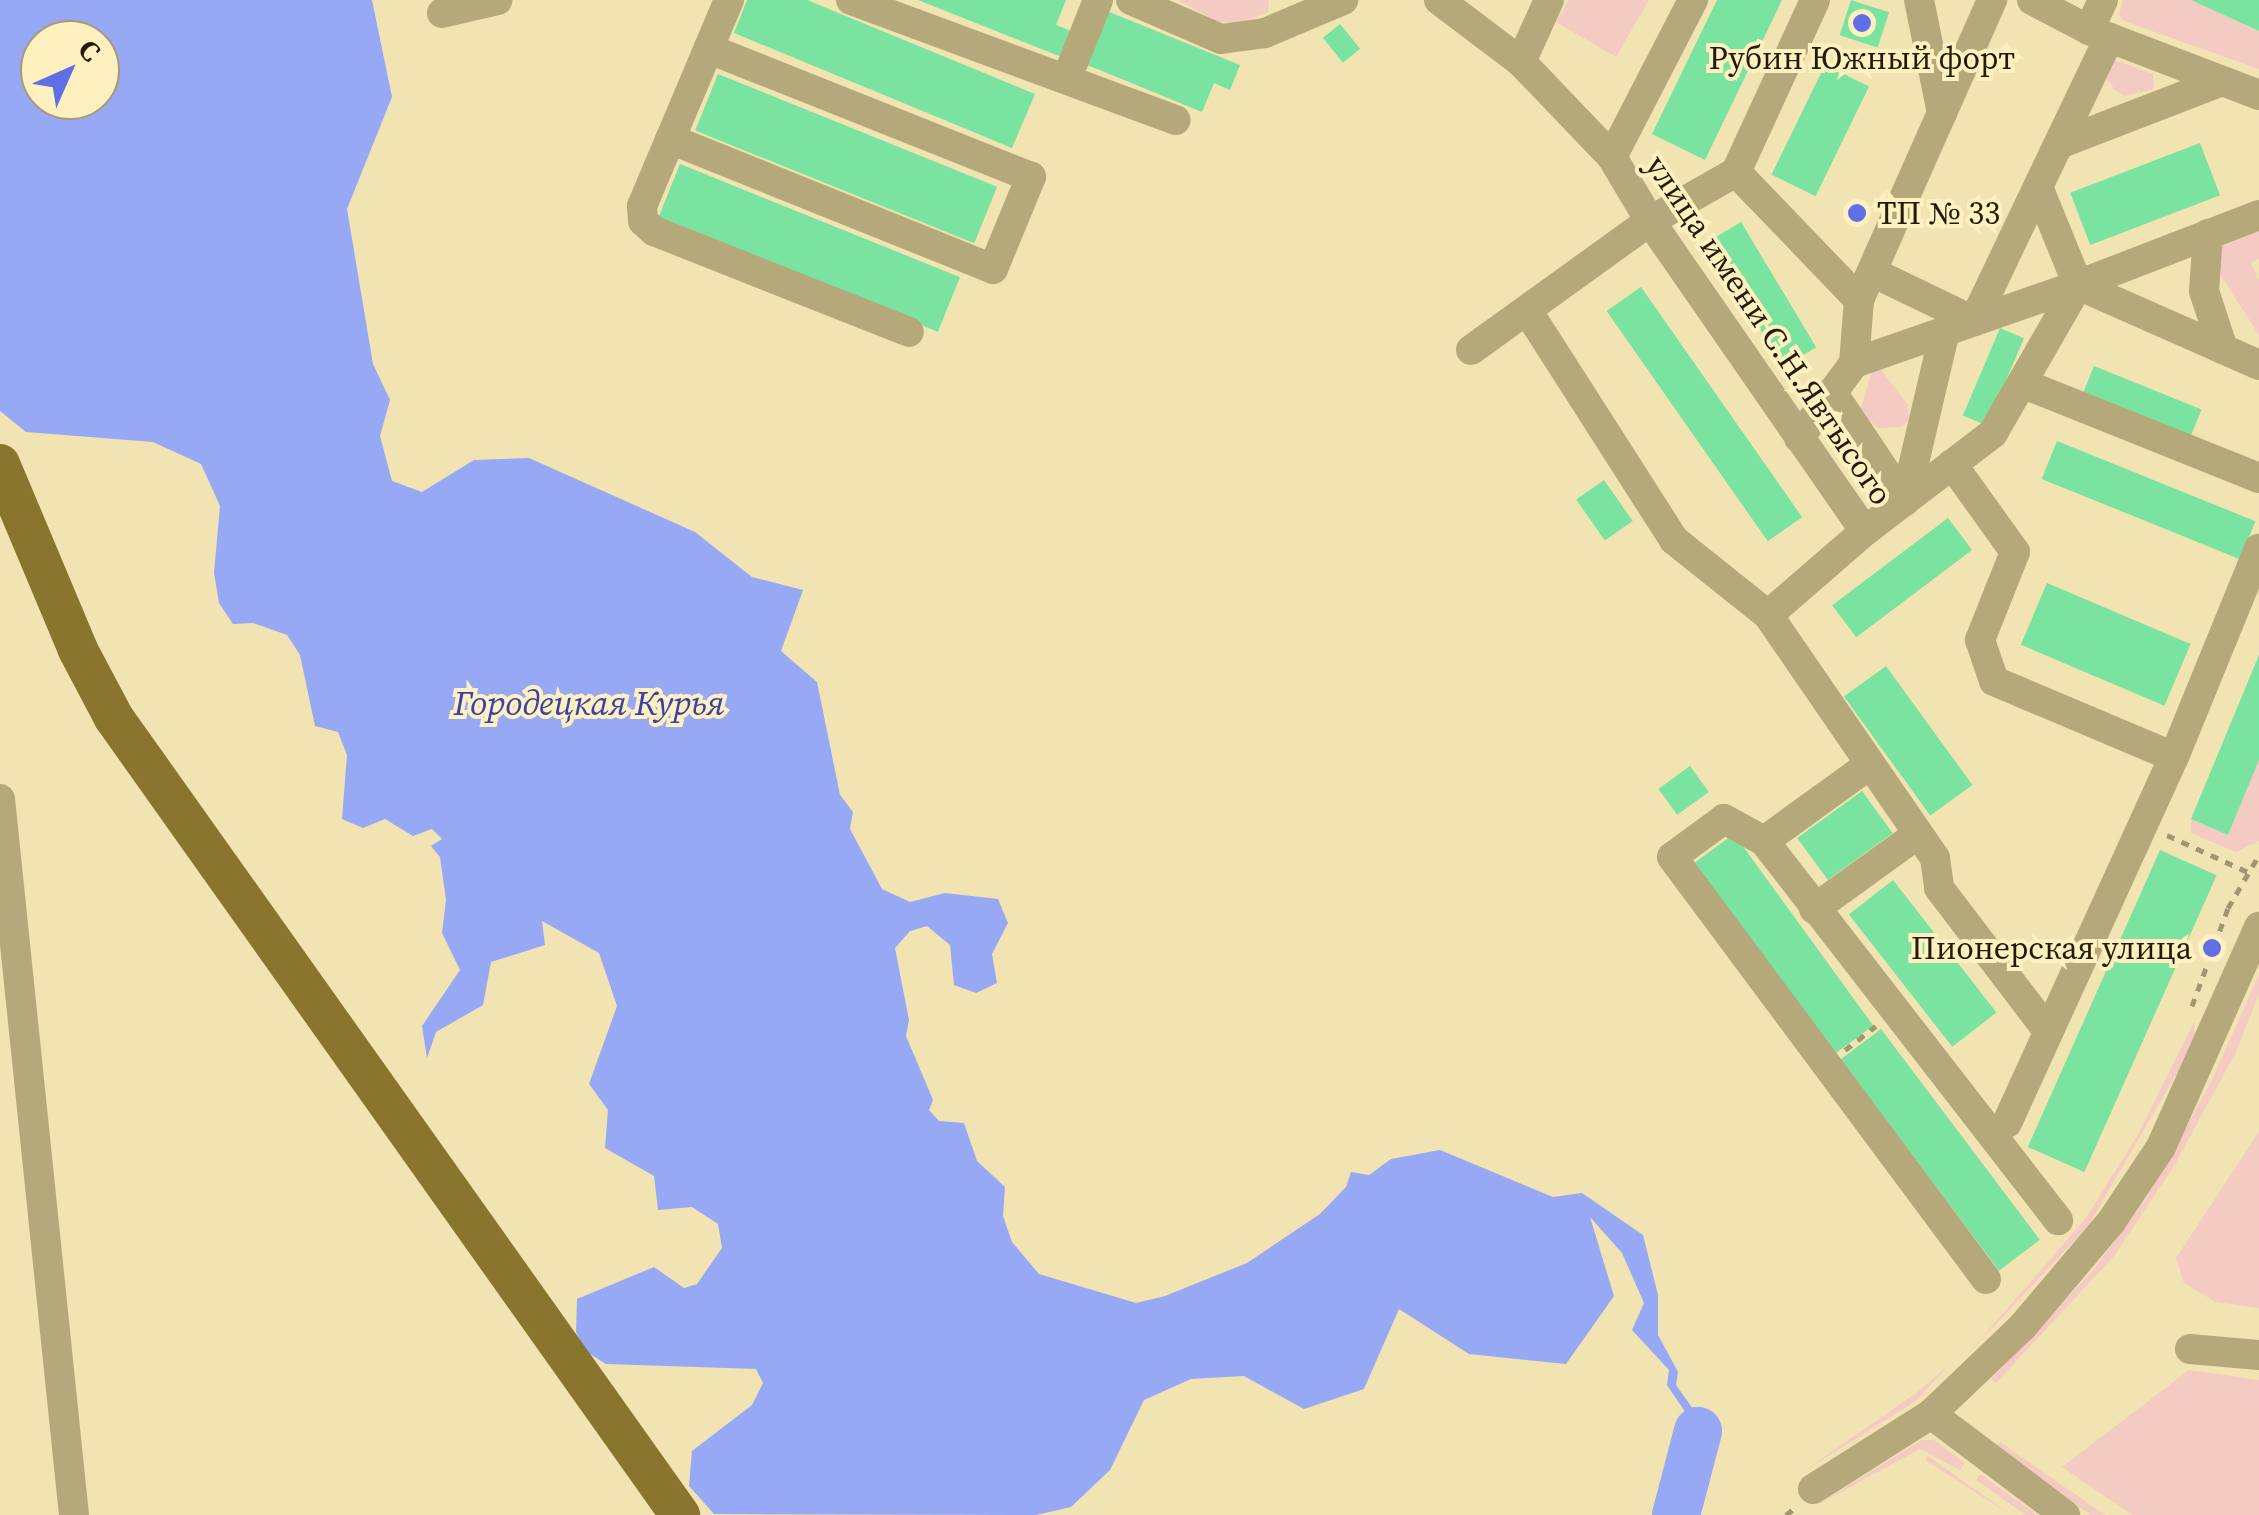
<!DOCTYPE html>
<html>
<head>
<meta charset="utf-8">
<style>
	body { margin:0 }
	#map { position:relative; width:2259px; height:1515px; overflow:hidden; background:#f1e3b2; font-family:"Source Serif 4",serif }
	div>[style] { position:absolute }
	.green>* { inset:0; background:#f3cbc2 }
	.water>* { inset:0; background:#97a8f4 }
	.river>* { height:48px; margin:-24px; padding:0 24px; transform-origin:24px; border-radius:24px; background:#97a8f4 }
	.building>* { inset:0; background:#7ae39f; transform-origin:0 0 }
	.path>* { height:5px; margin-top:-2.5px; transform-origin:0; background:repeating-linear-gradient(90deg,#a09670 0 8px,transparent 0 16px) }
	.minor>* { height:30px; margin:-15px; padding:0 15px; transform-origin:15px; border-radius:15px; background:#b5a87b }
	.major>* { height:40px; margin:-20px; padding:0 20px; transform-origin:20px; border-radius:20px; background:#89752d }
	.dots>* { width:28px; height:28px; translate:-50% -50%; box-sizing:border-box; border:5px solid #fff0bf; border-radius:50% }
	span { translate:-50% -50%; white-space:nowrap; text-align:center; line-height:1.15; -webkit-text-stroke:8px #fff0bf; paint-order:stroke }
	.poi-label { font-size:32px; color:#211c09 }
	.left { translate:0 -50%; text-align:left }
	.right { translate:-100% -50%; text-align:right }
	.street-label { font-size:32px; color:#211c09 }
	.water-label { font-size:35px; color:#3941ac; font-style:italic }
	.north { position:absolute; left:20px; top:20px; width:100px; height:100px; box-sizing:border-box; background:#fff0bf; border:2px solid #a69b76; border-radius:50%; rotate:45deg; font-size:28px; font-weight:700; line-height:40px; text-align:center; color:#211c09 }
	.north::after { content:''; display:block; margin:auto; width:35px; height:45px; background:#5f6fe6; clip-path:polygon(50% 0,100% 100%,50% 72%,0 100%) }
</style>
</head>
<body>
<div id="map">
	<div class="green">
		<i style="clip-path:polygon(1178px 0,1269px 0,1268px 12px,1237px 24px,1216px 21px)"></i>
		<i style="clip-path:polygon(1569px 0,1649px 0,1616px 57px,1556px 22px)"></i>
		<i style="clip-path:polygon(2123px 0,2191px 0,2259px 31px,2259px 69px,2124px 21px,2119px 15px)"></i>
		<i style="clip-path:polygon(2112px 59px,2153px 74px,2154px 89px,2125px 96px,2115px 90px,2107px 79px)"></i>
		<i style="clip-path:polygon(2259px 221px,2259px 259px,2251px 262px,2259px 281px,2259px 335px,2218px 271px,2220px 242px)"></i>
		<i style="clip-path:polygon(1875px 362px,1908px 405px,1909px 419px,1902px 427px,1878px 428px,1860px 411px)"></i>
		<i style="clip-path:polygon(2259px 760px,2259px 841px,2236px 852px,2191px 833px,2191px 819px,2228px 835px)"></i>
		<i style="clip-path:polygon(2259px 975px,2259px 994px,2236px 1052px,2174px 1166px,2114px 1256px,1996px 1383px,1991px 1379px,2095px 1268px,2146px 1199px,2210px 1084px)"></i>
		<i style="clip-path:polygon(2194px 1022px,2195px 1042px,2088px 1226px,1967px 1355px,2086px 1218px,2137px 1136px)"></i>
		<i style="clip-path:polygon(2259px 1132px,2259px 1308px,2216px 1302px,2184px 1283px,2176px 1258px)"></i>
		<i style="clip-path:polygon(1950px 1364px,1916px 1401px,1801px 1473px,1915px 1394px)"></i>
		<i style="clip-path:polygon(2189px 1370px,2259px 1380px,2259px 1515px,2133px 1515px,2062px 1467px)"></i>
		<i style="clip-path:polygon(1922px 1440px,1934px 1440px,1965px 1463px,1960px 1470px,1920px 1449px,1815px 1506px)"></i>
		<i style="clip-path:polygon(2000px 1442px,2105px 1515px,2091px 1515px,1995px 1449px)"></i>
		<i style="clip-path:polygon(1928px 1456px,2011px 1515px,1925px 1460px)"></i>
		<i style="clip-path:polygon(1980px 1474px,2038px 1515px,2026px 1515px,1976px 1480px)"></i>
	</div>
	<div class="water">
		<i style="clip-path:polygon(evenodd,0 0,372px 0,392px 97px,347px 209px,373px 364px,390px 400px,380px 436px,392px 481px,422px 492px,474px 460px,529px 458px,695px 532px,752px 577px,803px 590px,781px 651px,817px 682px,840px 795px,853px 812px,850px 829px,882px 889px,910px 902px,945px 893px,998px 899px,1008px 923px,992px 954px,997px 983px,976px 993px,954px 985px,950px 945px,927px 926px,910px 931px,895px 948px,909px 1020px,906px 1036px,933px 1100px,929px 1110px,939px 1121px,964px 1123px,977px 1161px,1005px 1187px,1003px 1216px,1012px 1242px,1039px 1274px,1136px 1303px,1165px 1296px,1247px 1263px,1320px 1214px,1346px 1187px,1351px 1172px,1369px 1175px,1391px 1159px,1440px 1150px,1553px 1197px,1582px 1193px,1643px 1235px,1658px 1295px,1658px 1335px,1678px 1372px,1676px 1385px,1698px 1416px,1698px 1431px,1667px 1385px,1669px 1370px,1632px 1330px,1644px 1303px,1622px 1253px,1590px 1217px,1614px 1296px,1566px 1364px,1469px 1354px,1399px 1309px,1364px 1389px,1304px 1409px,1244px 1376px,1191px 1379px,1144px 1400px,1110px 1470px,1071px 1507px,1036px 1515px,714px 1514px,689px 1486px,692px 1451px,752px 1405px,763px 1383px,756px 1369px,606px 1364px,585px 1351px,576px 1332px,577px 1299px,654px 1267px,684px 1288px,697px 1284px,722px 1248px,718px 1224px,692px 1207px,658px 1210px,654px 1176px,605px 1148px,608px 1110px,589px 1084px,617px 1006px,599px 953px,542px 921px,545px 945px,491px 962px,483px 1005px,436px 1032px,427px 1058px,422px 1026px,460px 970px,442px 933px,446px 900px,440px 857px,431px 846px,442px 839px,432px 829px,413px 836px,385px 819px,363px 828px,342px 819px,347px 755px,338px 732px,315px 726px,300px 655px,287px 635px,253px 623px,233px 624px,219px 603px,214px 573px,220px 506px,201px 464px,153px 442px,26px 432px,0 411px,0 0,40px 40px,100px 40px,100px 100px,40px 100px,40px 40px)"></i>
	</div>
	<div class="river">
		<i style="left:1676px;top:1515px;width:87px;rotate:-75.3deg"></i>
	</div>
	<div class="building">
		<i style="clip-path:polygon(747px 0,807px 0,1035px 94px,1012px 148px,734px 33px)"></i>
		<i style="clip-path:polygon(918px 0,1066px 0,1056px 25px,1074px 32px,1064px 58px)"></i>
		<i style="clip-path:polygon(1717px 0,1782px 0,1705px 160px,1652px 134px)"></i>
		<i style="left:1851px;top:0;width:40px;height:37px;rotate:18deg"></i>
		<i style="clip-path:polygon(2191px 0,2259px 0,2259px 31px)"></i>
		<i style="clip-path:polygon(1102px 9px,1240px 65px,1230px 90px,1214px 83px,1202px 112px,1080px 62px)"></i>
		<i style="left:1340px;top:24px;width:32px;height:22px;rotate:51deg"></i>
		<i style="left:1825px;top:65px;width:49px;height:122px;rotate:26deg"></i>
		<i style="left:718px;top:74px;width:301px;height:61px;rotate:22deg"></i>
		<i style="left:2200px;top:143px;width:56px;height:139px;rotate:69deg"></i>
		<i style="left:680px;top:164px;width:302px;height:59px;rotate:22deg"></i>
		<i style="left:1854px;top:206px;width:11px;height:10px;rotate:27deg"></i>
		<i style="left:1741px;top:222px;width:146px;height:39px;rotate:59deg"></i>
		<i style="left:1641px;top:287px;width:281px;height:42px;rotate:55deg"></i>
		<i style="left:2000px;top:328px;width:26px;height:95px;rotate:23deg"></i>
		<i style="left:2094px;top:366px;width:116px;height:28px;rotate:22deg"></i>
		<i style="left:2057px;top:441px;width:214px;height:41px;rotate:22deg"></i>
		<i style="left:1604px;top:480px;width:50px;height:34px;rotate:55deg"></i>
		<i style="left:1948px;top:518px;width:40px;height:145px;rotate:53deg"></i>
		<i style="left:2047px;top:583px;width:156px;height:67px;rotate:23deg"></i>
		<i style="clip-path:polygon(2259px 655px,2259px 760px,2228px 835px,2191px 819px)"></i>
		<i style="left:1886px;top:666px;width:147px;height:52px;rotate:54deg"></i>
		<i style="left:1690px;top:766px;width:32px;height:39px;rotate:54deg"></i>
		<i style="left:1862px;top:791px;width:52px;height:80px;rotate:54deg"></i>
		<i style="left:1734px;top:834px;width:237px;height:54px;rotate:54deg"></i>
		<i style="left:2160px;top:850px;width:62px;height:325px;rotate:24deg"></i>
		<i style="left:1893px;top:880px;width:168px;height:56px;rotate:52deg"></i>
		<i style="left:1881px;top:1029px;width:264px;height:51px;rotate:53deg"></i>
	</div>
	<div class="path">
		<i style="left:2167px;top:835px;width:91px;rotate:24.6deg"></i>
		<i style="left:2192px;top:1006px;width:104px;rotate:-69.8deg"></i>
		<i style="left:2228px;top:908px;width:61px;rotate:-59.7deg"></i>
		<i style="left:1845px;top:1050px;width:39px;rotate:-38deg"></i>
		<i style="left:1786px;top:1515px;width:14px;rotate:-39deg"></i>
	</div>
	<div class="minor">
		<i style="left:729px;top:0;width:224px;rotate:112.9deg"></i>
		<i style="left:642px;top:206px;width:15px;rotate:86deg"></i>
		<i style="left:643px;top:221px;width:15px;rotate:42deg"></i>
		<i style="left:654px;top:231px;width:274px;rotate:21.6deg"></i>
		<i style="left:851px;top:0;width:346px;rotate:20.3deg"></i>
		<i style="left:1131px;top:0;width:98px;rotate:23.4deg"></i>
		<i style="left:1221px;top:39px;width:44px;rotate:-7.8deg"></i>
		<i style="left:1265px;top:33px;width:85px;rotate:-22.9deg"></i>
		<i style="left:1439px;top:0;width:103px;rotate:37.1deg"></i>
		<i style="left:1521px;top:62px;width:132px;rotate:46.2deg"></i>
		<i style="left:1612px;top:157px;width:74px;rotate:59.3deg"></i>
		<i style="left:1650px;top:221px;width:377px;rotate:55.3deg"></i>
		<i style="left:1865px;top:531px;width:128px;rotate:139.1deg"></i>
		<i style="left:1768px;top:615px;width:295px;rotate:55.5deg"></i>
		<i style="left:1935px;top:858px;width:30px;rotate:82deg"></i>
		<i style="left:1939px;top:888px;width:178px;rotate:52.7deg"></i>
		<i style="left:2032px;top:0;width:64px;rotate:27.8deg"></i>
		<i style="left:2089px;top:30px;width:182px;rotate:20.9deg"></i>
		<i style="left:442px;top:13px;width:57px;rotate:-13.1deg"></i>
		<i style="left:2089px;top:30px;width:33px;rotate:-65deg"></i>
		<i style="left:1521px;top:62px;width:68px;rotate:-65.7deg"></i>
		<i style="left:1067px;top:78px;width:84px;rotate:-68.3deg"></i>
		<i style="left:1942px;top:113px;width:124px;rotate:-66.1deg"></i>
		<i style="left:670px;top:139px;width:348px;rotate:21.9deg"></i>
		<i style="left:993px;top:269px;width:100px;rotate:-67.6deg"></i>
		<i style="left:1031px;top:177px;width:347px;rotate:-158.3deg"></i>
		<i style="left:2059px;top:144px;width:175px;rotate:-21.1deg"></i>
		<i style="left:1612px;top:157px;width:177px;rotate:-62.7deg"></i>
		<i style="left:1736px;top:172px;width:178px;rotate:46.1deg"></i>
		<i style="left:2038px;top:187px;width:106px;rotate:67.8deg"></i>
		<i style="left:2259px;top:215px;width:194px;rotate:158.9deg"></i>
		<i style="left:2078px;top:285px;width:198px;rotate:23.8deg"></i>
		<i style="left:2208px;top:234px;width:57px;rotate:94deg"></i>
		<i style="left:2204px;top:291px;width:61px;rotate:71.9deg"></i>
		<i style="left:1872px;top:272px;width:113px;rotate:25.7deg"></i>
		<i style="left:1974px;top:321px;width:314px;rotate:-64.5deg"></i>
		<i style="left:1527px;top:310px;width:273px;rotate:57.4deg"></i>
		<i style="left:1674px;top:540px;width:120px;rotate:38.6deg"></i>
		<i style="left:1471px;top:350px;width:221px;rotate:-35.8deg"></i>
		<i style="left:1650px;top:221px;width:99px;rotate:-29.7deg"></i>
		<i style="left:1736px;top:172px;width:189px;rotate:-65.3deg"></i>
		<i style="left:1854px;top:363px;width:237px;rotate:-19.2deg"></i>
		<i style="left:2024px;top:384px;width:253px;rotate:21.8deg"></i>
		<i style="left:1832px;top:392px;width:131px;rotate:56.2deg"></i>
		<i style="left:1799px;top:438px;width:93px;rotate:-53.7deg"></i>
		<i style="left:1854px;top:363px;width:63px;rotate:-85.5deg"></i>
		<i style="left:1859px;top:300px;width:205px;rotate:-66.1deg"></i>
		<i style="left:1942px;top:113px;width:115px;rotate:-101.5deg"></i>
		<i style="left:1952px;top:464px;width:108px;rotate:54.4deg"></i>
		<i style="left:2015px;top:552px;width:95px;rotate:111.7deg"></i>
		<i style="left:1980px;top:640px;width:43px;rotate:71.1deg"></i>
		<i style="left:1994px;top:681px;width:195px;rotate:22.9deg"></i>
		<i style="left:1905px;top:501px;width:175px;rotate:-76.8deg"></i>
		<i style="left:1865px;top:531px;width:161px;rotate:-37.4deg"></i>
		<i style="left:1993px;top:433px;width:171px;rotate:-60.1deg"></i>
		<i style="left:1869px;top:765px;width:130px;rotate:144.1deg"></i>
		<i style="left:1764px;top:841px;width:46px;rotate:-151.2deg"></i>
		<i style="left:1724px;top:819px;width:64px;rotate:143.8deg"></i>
		<i style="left:1672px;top:857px;width:526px;rotate:53.35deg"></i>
		<i style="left:0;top:799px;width:720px;rotate:84.1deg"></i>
		<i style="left:1764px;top:841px;width:480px;rotate:52.2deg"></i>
		<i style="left:1814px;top:909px;width:128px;rotate:-35.8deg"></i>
		<i style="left:2007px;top:1123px;width:402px;rotate:-65.5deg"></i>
		<i style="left:2174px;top:757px;width:225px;rotate:-67.8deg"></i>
		<i style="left:2190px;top:1349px;width:69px;rotate:5deg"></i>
		<i style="left:1931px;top:1414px;width:168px;rotate:37deg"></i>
		<i style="left:1813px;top:1489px;width:140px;rotate:-32.4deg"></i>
		<i style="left:1931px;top:1414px;width:127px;rotate:-43.7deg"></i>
		<i style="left:2023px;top:1326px;width:136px;rotate:-49.8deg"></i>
		<i style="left:2111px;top:1222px;width:90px;rotate:-56.3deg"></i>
		<i style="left:2161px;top:1147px;width:241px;rotate:-66deg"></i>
	</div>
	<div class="major">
		<i style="left:0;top:464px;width:202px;rotate:67.2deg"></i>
		<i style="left:78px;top:650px;width:77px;rotate:62.1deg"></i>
		<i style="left:114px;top:718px;width:978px;rotate:54.62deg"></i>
	</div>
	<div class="dots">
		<i style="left:1862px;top:23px;background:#5f6fe6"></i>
		<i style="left:1857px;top:213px;background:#5f6fe6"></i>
		<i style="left:2212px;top:948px;background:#5f6fe6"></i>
	</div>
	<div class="poi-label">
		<span style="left:1862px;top:58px">Рубин Южный форт</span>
		<span class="left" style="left:1877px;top:213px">ТП № 33</span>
		<span class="right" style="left:2192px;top:948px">Пионерская улица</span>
	</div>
	<div class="street-label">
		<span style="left:1769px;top:330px;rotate:56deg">улица имени С.Н.Явтысого</span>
	</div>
	<div class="water-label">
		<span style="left:589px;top:703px">Городецкая Курья</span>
	</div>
	<div class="north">С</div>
</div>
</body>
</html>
